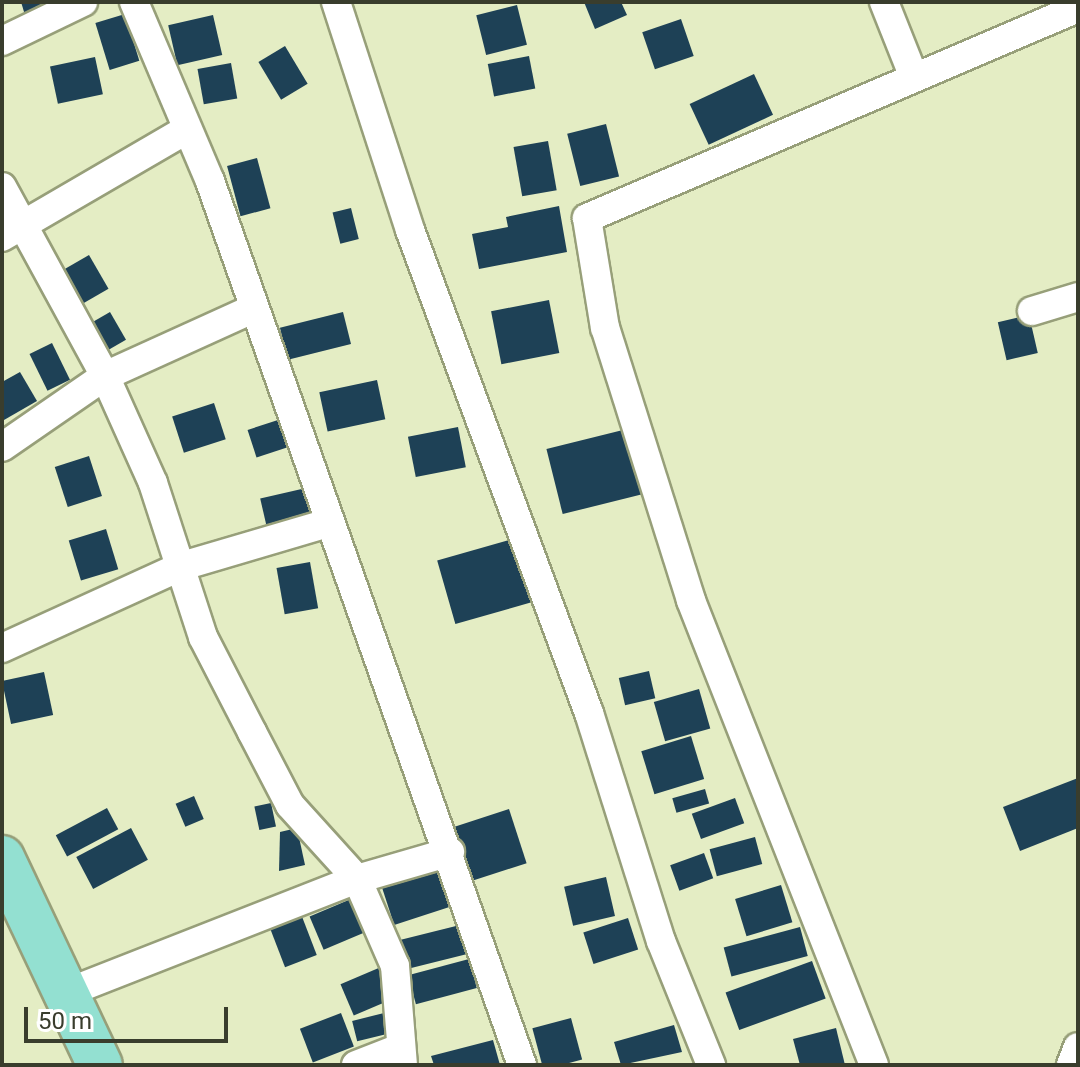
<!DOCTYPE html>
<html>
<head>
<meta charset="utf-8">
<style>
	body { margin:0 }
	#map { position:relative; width:1080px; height:1067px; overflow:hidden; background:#e4edc4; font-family:Roboto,sans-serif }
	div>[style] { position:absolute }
	.building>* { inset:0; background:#1e4156; transform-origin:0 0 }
	.roads { filter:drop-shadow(2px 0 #979f79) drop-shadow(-2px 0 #979f79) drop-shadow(0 2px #979f79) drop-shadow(0 -2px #979f79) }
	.minor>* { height:28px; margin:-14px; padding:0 14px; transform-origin:14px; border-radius:14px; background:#fff }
	.primary>* { height:44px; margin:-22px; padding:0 22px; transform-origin:22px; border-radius:22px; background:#93e0d1 }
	span { translate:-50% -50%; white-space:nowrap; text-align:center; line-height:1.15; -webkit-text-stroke:8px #fff; paint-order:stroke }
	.frame { position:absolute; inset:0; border:4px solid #393d2d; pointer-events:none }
	.scale { position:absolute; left:24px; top:1007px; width:204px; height:36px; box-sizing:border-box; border:4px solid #393d2d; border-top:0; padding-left:10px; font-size:24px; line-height:28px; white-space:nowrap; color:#393d2d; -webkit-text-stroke:6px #fff; paint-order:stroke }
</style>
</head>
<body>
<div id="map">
	<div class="building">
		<i style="clip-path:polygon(21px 2px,65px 2px,25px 15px)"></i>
		<i style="clip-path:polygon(584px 2px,621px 2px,627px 15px,595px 29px)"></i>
		<i style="left:517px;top:5px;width:41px;height:42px;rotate:76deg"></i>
		<i style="left:125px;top:14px;width:49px;height:31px;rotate:73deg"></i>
		<i style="left:213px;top:15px;width:41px;height:46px;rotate:77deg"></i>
		<i style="left:681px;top:19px;width:39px;height:41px;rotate:71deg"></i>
		<i style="left:285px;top:46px;width:44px;height:31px;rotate:59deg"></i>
		<i style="left:529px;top:56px;width:33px;height:42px;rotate:79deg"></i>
		<i style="left:95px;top:57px;width:38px;height:46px;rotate:78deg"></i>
		<i style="left:231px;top:63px;width:36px;height:34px;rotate:80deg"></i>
		<i style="left:754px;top:74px;width:45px;height:71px;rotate:65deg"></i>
		<i style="left:606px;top:124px;width:54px;height:40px;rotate:76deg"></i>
		<i style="left:548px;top:141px;width:50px;height:35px;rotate:80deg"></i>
		<i style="left:257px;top:158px;width:52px;height:31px;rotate:75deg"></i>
		<i style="clip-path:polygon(559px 206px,567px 252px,479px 269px,472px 234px,508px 227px,506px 217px)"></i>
		<i style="left:351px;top:208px;width:32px;height:19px;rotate:76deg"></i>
		<i style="left:89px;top:255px;width:39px;height:34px;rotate:60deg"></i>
		<i style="left:549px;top:300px;width:54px;height:59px;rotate:79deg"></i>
		<i style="left:110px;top:312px;width:32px;height:29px;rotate:60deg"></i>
		<i style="left:343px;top:312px;width:33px;height:65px;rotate:76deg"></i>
		<i style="left:1029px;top:315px;width:39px;height:32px;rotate:77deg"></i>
		<i style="left:52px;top:343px;width:41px;height:25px;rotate:64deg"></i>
		<i style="clip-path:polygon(20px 372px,37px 401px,4px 420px,2px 382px)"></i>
		<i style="left:377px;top:380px;width:40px;height:59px;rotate:78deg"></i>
		<i style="left:214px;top:403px;width:38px;height:44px;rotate:72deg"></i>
		<i style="left:278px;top:420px;width:29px;height:32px;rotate:72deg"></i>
		<i style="left:458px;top:427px;width:41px;height:51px;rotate:79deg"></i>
		<i style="left:627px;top:429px;width:67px;height:83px;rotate:76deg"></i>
		<i style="left:89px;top:456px;width:42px;height:36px;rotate:72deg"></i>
		<i style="left:306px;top:488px;width:32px;height:47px;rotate:77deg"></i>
		<i style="left:106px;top:529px;width:42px;height:39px;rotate:73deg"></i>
		<i style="left:516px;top:538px;width:66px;height:82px;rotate:74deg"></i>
		<i style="left:310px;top:562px;width:47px;height:34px;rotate:80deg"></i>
		<i style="left:649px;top:671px;width:28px;height:31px;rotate:77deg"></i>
		<i style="left:44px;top:672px;width:44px;height:43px;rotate:78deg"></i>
		<i style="left:699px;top:689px;width:41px;height:47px;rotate:74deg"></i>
		<i style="left:691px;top:736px;width:45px;height:52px;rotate:73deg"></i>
		<i style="clip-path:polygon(1078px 778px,1078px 828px,1020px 851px,1003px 807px)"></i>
		<i style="left:705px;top:789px;width:15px;height:34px;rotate:74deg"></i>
		<i style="left:194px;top:796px;width:25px;height:20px;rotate:67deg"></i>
		<i style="left:735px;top:798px;width:27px;height:46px;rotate:70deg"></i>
		<i style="left:271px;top:803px;width:24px;height:17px;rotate:78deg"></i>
		<i style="left:107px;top:808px;width:24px;height:58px;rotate:62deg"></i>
		<i style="left:509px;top:809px;width:57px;height:62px;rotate:72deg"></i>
		<i style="left:131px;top:828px;width:36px;height:62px;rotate:62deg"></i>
		<i style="clip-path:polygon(297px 828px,305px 865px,279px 871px,280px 832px)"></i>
		<i style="left:755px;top:837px;width:28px;height:47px;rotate:75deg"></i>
		<i style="left:704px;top:853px;width:27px;height:36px;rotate:70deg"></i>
		<i style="left:437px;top:869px;width:40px;height:58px;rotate:72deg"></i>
		<i style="left:606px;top:877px;width:40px;height:43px;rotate:77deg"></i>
		<i style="left:781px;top:885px;width:39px;height:48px;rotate:73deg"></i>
		<i style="left:351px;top:899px;width:36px;height:45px;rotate:67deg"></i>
		<i style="left:301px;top:914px;width:44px;height:34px;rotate:69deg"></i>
		<i style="left:628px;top:918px;width:33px;height:47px;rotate:72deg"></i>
		<i style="left:460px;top:925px;width:30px;height:64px;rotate:76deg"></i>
		<i style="left:800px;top:927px;width:30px;height:79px;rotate:75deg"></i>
		<i style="left:469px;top:959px;width:30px;height:63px;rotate:75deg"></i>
		<i style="left:812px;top:961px;width:40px;height:92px;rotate:70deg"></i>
		<i style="left:381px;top:967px;width:34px;height:44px;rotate:67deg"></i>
		<i style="left:388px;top:1012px;width:21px;height:37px;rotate:76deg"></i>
		<i style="left:341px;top:1013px;width:36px;height:44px;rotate:69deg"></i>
		<i style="left:571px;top:1018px;width:43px;height:40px;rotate:75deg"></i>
		<i style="clip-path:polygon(674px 1025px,682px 1052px,621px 1065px,614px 1042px)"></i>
		<i style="clip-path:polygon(836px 1028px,845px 1065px,800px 1065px,793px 1039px)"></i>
		<i style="clip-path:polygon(493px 1040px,500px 1065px,434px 1065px,431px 1056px)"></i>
	</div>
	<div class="roads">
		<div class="minor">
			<i style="left:134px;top:2px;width:194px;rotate:67deg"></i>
			<i style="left:210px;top:181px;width:937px;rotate:70.56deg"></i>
			<i style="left:336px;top:2px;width:240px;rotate:72deg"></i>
			<i style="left:410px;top:230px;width:515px;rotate:69.67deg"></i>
			<i style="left:589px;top:713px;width:239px;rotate:72.5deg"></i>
			<i style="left:661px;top:941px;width:134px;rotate:68deg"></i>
			<i style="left:884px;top:2px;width:79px;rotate:68.3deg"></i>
			<i style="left:2px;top:41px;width:90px;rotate:-25.7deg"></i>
			<i style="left:2px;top:187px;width:215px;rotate:61.4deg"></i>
			<i style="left:105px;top:376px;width:117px;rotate:65.8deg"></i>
			<i style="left:153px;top:483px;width:162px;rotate:72deg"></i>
			<i style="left:203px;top:637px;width:107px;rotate:62.7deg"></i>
			<i style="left:252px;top:732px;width:82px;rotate:62.5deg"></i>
			<i style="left:290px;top:805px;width:100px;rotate:47.8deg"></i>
			<i style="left:357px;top:879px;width:95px;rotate:66.4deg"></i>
			<i style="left:395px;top:966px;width:99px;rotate:85.4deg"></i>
			<i style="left:2px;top:237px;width:213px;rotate:-30.2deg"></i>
			<i style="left:1032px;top:311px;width:48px;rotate:-16.9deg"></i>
			<i style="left:2px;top:447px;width:125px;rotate:-34.6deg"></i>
			<i style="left:105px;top:376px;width:162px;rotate:-24.4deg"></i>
			<i style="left:2px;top:648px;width:198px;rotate:-24.5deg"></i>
			<i style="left:182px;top:566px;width:152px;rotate:-16.4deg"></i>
			<i style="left:66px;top:993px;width:313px;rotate:-21.4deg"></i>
			<i style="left:357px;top:879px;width:97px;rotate:-16.2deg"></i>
			<i style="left:356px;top:1065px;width:44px;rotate:-21.3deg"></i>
			<i style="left:874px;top:1065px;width:500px;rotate:-111.5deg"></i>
			<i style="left:691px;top:600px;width:285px;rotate:-107.5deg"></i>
			<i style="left:605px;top:328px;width:111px;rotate:-99.3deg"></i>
			<i style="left:587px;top:218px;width:534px;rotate:-23.16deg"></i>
			<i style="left:1071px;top:1065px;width:19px;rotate:-69deg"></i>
		</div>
		<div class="primary">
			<i style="left:2px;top:858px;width:229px;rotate:64.7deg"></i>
		</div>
	</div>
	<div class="frame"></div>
	<div class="scale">50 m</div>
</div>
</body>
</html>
